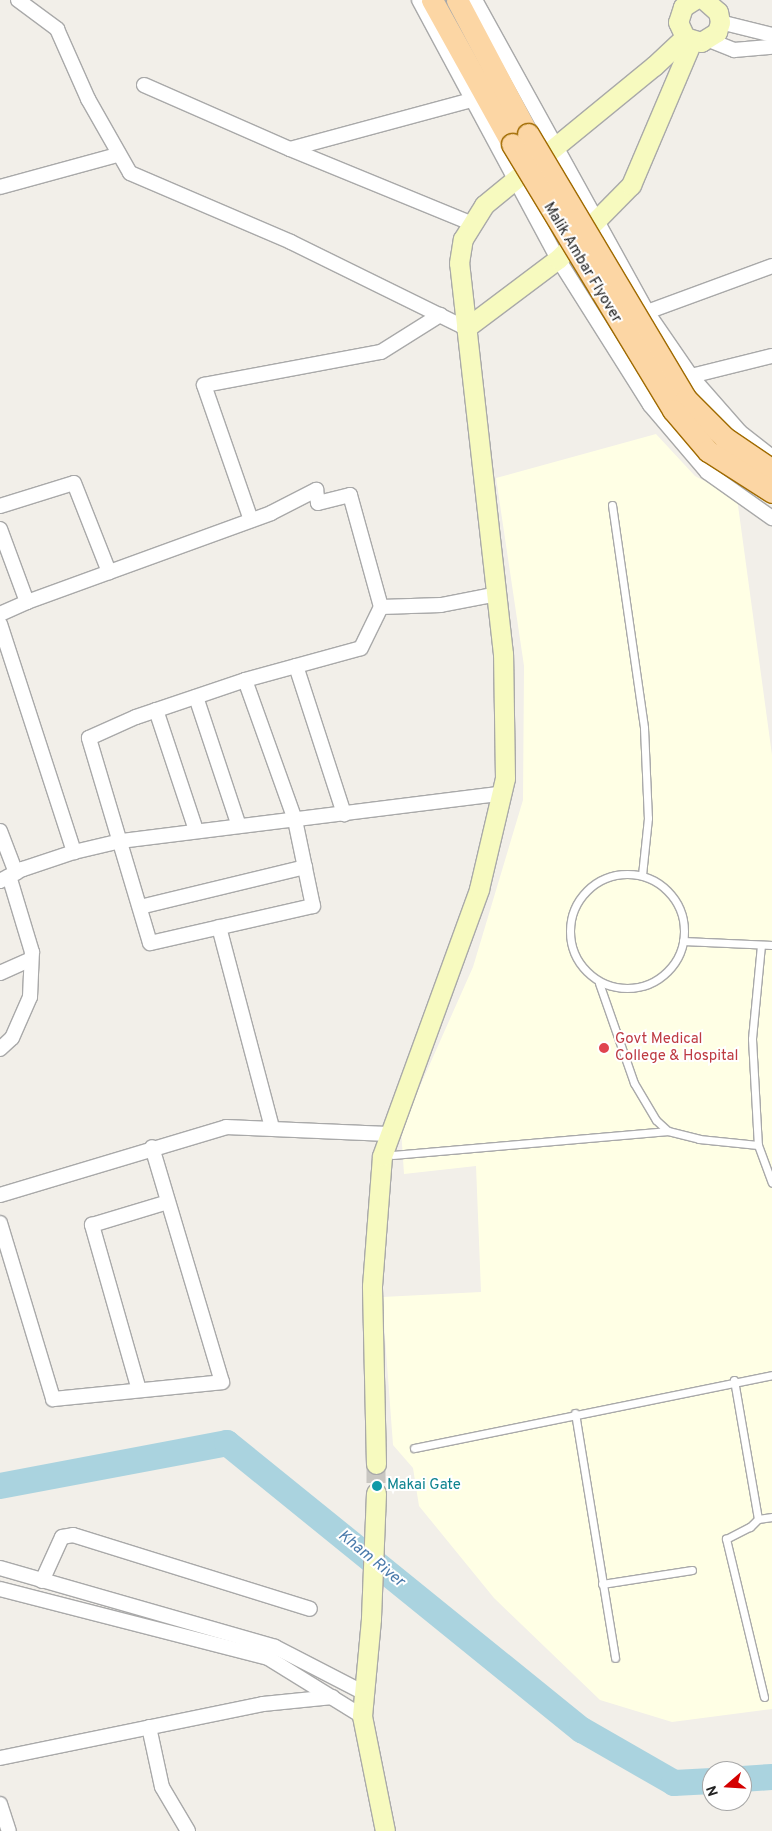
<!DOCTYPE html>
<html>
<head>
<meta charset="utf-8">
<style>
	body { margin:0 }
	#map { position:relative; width:772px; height:1831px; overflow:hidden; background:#f2efe9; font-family:Overpass,sans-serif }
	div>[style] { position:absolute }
	.education>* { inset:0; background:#ffffe5 }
	.river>* { height:26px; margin:-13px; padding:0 13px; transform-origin:13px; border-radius:13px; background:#aad3df }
	.secondary-tunnel>* { height:19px; margin-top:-9.5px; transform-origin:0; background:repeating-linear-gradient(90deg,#c8c6c1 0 19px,transparent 0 28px) }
	.roads { filter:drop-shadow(1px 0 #a9a9a9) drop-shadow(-1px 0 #a9a9a9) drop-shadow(0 1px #a9a9a9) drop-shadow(0 -1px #a9a9a9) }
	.lane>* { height:7px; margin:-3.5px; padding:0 3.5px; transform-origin:3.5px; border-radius:3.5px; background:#fff }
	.lane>.ring { margin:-3.5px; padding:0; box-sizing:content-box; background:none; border:7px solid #fff; border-radius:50% }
	.street>* { height:14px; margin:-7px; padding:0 7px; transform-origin:7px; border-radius:7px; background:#fff }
	.secondary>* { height:19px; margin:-9.5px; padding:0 9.5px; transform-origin:9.5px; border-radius:9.5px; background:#f7fabf }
	.primary>* { height:21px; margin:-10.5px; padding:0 10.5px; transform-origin:10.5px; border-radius:10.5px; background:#fcd6a4 }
	.bridges { filter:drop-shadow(1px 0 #a06b00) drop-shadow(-1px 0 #a06b00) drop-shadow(0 1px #a06b00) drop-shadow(0 -1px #a06b00) }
	.primary-bridge>* { height:21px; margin:-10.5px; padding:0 10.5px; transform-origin:10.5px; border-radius:10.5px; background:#fcd6a4 }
	.dots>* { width:14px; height:14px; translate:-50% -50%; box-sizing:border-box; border:2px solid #fff; border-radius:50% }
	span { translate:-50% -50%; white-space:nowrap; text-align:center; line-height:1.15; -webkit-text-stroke:4px #fff; paint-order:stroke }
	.street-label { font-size:15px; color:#222 }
	.health-label { font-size:15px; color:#be3a42 }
	.left { translate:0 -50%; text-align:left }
	.culture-label { font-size:15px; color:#0d838f }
	.water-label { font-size:16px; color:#4a7aab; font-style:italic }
	.north { position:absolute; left:702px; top:1761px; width:50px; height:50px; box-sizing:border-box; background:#fff; border:1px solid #a7a7a7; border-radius:50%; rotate:251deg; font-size:14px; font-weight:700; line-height:20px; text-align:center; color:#222 }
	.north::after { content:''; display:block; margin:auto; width:18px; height:22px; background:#d40000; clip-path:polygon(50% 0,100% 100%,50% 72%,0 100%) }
</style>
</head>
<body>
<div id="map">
	<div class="education">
		<i style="clip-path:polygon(656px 434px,695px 476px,737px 498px,772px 755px,772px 1709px,672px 1722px,600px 1700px,494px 1598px,419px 1506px,413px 1468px,393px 1445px,382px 1297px,481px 1292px,476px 1166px,404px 1174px,401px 1129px,473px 967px,523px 800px,524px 666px,496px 478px)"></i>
	</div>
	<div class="river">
		<i style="left:0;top:1486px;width:231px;rotate:-10.7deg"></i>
		<i style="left:227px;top:1443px;width:457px;rotate:39deg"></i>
		<i style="left:582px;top:1730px;width:106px;rotate:29.9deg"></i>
		<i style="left:674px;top:1783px;width:38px;rotate:-3deg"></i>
		<i style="left:742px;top:1779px;width:30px;rotate:-4deg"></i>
	</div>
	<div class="secondary-tunnel">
		<i style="left:376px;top:1464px;width:29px;rotate:90deg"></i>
	</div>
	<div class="roads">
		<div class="lane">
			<i style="left:612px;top:505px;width:225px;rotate:81.8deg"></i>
			<i style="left:644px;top:728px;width:90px;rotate:87.5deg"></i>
			<i style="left:648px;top:818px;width:57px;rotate:96deg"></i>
			<i class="ring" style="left:570px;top:874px;width:107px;height:107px"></i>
			<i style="left:683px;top:941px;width:89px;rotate:2.6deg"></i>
			<i style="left:761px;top:945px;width:94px;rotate:95.5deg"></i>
			<i style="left:752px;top:1039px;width:106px;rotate:86.8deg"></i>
			<i style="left:758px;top:1145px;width:40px;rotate:69.8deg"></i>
			<i style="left:599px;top:983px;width:106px;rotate:70.7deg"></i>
			<i style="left:634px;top:1083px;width:43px;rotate:59.3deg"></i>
			<i style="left:656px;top:1120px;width:16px;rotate:43deg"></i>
			<i style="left:668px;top:1131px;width:32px;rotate:14deg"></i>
			<i style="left:699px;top:1139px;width:59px;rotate:5.8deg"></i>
			<i style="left:393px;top:1155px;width:276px;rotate:-5deg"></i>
			<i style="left:734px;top:1380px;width:141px;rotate:80.2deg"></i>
			<i style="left:575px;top:1413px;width:248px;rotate:80.7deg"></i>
			<i style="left:414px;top:1448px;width:365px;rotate:-11.5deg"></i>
			<i style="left:602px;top:1584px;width:91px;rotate:-8.8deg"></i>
			<i style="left:764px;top:1697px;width:163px;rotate:-103.5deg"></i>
			<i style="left:726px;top:1539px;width:27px;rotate:-27deg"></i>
			<i style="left:750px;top:1527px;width:11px;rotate:-45deg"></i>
			<i style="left:758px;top:1519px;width:14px;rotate:-8deg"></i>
		</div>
		<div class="street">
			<i style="left:18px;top:0;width:49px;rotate:36.6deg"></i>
			<i style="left:57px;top:29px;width:77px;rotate:66.1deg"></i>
			<i style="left:88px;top:99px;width:85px;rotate:60.4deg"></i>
			<i style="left:130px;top:173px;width:175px;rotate:23.2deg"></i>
			<i style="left:291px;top:242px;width:195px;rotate:26.2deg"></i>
			<i style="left:419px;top:0;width:294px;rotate:61.8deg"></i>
			<i style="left:558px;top:259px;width:173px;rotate:57.8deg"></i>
			<i style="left:650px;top:405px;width:88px;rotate:49.6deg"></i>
			<i style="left:707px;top:472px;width:80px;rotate:35.3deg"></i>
			<i style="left:475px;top:0;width:356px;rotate:61.1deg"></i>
			<i style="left:647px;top:312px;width:78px;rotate:55.5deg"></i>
			<i style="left:691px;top:376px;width:74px;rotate:48.8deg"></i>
			<i style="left:740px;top:432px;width:41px;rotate:38deg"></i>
			<i style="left:720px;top:22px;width:54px;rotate:14deg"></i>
			<i style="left:709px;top:40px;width:27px;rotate:22deg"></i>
			<i style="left:734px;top:50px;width:38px;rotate:-5deg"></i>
			<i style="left:144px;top:85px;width:159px;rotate:23.7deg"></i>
			<i style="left:290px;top:149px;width:188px;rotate:-15.1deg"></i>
			<i style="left:290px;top:149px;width:198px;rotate:22.3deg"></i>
			<i style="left:0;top:187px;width:121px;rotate:-15.3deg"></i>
			<i style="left:647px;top:312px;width:133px;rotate:-20.2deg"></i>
			<i style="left:691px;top:376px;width:83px;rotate:-13.9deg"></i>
			<i style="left:0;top:506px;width:77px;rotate:-17.3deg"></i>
			<i style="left:74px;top:483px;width:96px;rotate:68.5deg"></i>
			<i style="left:251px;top:520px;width:143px;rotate:-109.2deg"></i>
			<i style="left:204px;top:385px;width:180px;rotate:-10.6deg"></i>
			<i style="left:381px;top:352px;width:70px;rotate:-32.1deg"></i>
			<i style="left:0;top:529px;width:78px;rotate:69.7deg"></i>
			<i style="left:27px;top:602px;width:260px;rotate:-20deg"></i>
			<i style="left:271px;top:513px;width:51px;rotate:-27.1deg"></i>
			<i style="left:316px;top:490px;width:13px;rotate:81deg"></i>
			<i style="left:318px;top:503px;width:33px;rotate:-14deg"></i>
			<i style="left:350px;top:495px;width:116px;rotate:74.5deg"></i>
			<i style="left:381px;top:607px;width:60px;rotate:-1.9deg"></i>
			<i style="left:441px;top:605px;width:57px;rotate:-11.1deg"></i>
			<i style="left:0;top:614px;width:30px;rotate:-24deg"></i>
			<i style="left:0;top:624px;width:240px;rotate:72deg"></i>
			<i style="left:296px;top:666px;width:156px;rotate:72deg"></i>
			<i style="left:245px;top:680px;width:149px;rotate:70.3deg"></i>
			<i style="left:295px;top:820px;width:88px;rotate:78.2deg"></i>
			<i style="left:313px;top:906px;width:167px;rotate:167.2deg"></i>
			<i style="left:150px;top:943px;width:214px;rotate:-106.6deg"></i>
			<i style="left:89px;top:738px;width:51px;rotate:-24.1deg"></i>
			<i style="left:136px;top:717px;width:115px;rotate:-18.7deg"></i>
			<i style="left:245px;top:680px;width:120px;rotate:-15.4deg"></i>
			<i style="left:361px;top:648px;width:46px;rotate:-64deg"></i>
			<i style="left:196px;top:697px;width:136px;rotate:71.6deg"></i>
			<i style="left:156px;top:710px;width:126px;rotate:71.6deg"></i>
			<i style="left:0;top:831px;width:45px;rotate:69.1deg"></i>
			<i style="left:0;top:881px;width:26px;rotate:-28deg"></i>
			<i style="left:23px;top:869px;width:54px;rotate:-18.4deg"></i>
			<i style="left:74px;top:852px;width:48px;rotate:-13.2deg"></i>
			<i style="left:121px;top:841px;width:383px;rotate:-7.1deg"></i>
			<i style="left:140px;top:907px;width:170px;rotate:-13.6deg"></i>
			<i style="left:219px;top:927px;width:208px;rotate:75.2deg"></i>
			<i style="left:0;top:973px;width:34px;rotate:-24deg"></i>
			<i style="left:0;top:1049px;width:16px;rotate:-43deg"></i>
			<i style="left:12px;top:1038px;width:45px;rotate:-66.3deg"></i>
			<i style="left:30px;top:997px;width:45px;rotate:-87.5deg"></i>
			<i style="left:32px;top:952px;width:79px;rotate:-106.8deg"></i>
			<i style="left:0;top:1195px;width:236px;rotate:-16.7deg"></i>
			<i style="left:226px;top:1127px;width:162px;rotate:2.5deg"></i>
			<i style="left:0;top:1223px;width:184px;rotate:73.2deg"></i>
			<i style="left:53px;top:1399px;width:170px;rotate:-5.7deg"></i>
			<i style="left:222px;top:1382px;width:245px;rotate:-106.6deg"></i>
			<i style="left:139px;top:1390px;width:172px;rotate:-105.9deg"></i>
			<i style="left:92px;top:1225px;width:79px;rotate:-16.8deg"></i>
			<i style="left:0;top:1568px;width:286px;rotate:16deg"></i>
			<i style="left:275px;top:1647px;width:100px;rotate:27.3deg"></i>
			<i style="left:42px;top:1581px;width:48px;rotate:-65.6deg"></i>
			<i style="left:62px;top:1537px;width:11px;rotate:-10deg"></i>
			<i style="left:73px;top:1535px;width:248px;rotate:17.3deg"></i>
			<i style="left:0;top:1589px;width:277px;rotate:14.4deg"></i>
			<i style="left:268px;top:1658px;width:110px;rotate:31.7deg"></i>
			<i style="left:149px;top:1727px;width:61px;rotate:77.8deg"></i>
			<i style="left:162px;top:1787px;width:51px;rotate:59.4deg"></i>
			<i style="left:0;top:1758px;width:268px;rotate:-11.6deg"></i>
			<i style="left:263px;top:1704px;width:70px;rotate:-5.7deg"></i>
			<i style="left:0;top:1804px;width:28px;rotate:72deg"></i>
		</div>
		<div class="secondary">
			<i style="left:694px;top:0;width:13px;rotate:148deg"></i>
			<i style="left:683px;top:7px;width:16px;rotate:108deg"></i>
			<i style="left:678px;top:22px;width:17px;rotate:65deg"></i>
			<i style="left:685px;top:37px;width:17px;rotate:17deg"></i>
			<i style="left:701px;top:42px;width:19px;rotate:-32deg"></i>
			<i style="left:717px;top:32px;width:10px;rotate:-73deg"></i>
			<i style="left:720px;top:22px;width:10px;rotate:-101deg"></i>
			<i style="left:718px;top:12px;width:18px;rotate:-139deg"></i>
			<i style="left:466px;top:328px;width:115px;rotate:-36.9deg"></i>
			<i style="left:558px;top:259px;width:104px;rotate:-45.4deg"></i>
			<i style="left:631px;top:185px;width:156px;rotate:-67deg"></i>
			<i style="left:376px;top:1464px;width:178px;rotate:-91.3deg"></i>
			<i style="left:372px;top:1286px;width:130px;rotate:-85.6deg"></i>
			<i style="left:382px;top:1156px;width:284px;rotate:-70deg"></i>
			<i style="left:479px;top:889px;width:114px;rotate:-76.8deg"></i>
			<i style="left:505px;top:778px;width:124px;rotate:-90.9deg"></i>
			<i style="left:503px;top:654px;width:393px;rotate:-96.4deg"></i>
			<i style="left:459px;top:263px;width:24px;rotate:-81deg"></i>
			<i style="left:463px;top:239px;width:40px;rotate:-58deg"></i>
			<i style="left:484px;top:205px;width:220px;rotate:-39.3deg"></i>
			<i style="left:654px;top:66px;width:42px;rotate:-43.1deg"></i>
			<i style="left:376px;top:1493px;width:126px;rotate:92.3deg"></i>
			<i style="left:371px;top:1619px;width:97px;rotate:95.3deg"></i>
			<i style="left:362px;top:1716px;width:117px;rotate:78.7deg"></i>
		</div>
		<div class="primary">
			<i style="left:432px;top:0;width:165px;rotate:60.9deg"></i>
			<i style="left:457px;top:0;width:152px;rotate:62.1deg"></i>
		</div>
	</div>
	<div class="bridges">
		<div class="primary-bridge">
			<i style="left:528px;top:134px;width:309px;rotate:59.2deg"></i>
			<i style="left:686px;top:399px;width:55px;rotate:45deg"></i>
			<i style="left:725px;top:438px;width:57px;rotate:34.2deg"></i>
			<i style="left:512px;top:144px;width:311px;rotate:58.8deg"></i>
			<i style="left:673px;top:410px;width:54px;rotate:49.5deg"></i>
			<i style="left:708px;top:451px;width:76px;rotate:32.6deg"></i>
		</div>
	</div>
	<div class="dots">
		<i style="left:604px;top:1048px;background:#e0444e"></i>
		<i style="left:377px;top:1486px;background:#0f9aa8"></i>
	</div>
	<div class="street-label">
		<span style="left:582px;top:263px;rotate:59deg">Malik Ambar Flyover</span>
	</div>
	<div class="health-label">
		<span class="left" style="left:615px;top:1048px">Govt Medical<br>College &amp; Hospital</span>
	</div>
	<div class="culture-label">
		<span class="left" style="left:387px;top:1486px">Makai Gate</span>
	</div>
	<div class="water-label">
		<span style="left:371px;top:1559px;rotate:39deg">Kham River</span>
	</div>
	<div class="north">N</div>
</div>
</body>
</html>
